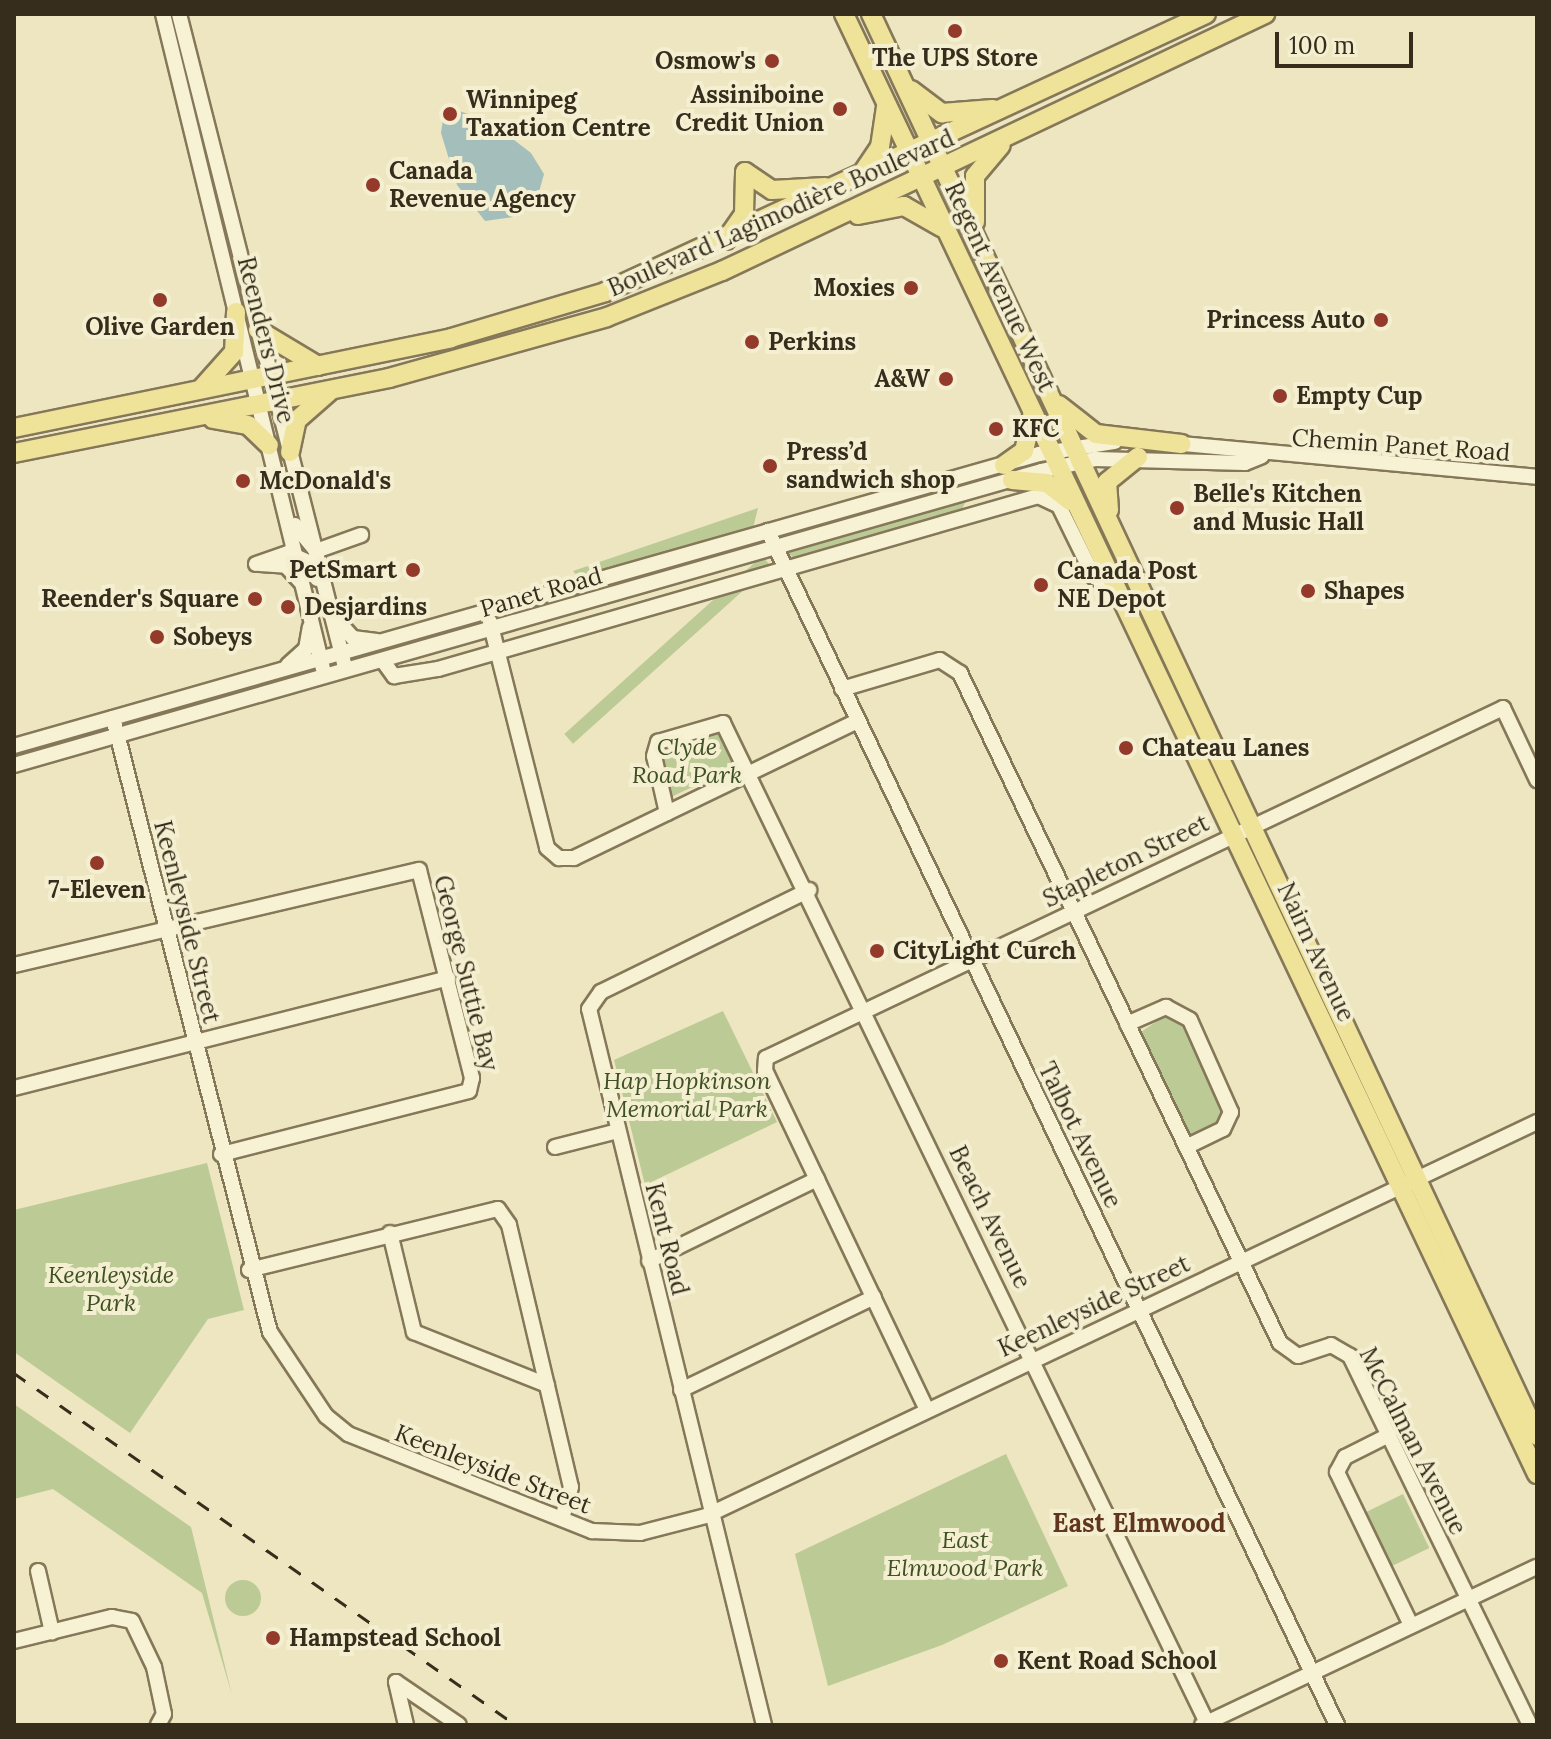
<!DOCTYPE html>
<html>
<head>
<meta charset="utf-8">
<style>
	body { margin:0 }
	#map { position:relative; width:1551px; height:1739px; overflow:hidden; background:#ede6c1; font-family:Lora,serif }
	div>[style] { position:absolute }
	.green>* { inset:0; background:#bcca96; transform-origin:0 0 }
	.round { border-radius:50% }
	.water>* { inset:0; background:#a4bfbb }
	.roads { filter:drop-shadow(2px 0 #857859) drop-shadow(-2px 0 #857859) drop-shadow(0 2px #857859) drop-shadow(0 -2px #857859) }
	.minor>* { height:14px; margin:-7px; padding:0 7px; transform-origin:7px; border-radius:7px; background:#f8f2d4 }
	.major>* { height:18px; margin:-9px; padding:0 9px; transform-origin:9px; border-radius:9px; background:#efe299 }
	.rail>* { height:3px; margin-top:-1.5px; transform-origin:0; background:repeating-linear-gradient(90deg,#362d1d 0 14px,transparent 0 28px) }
	.dots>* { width:22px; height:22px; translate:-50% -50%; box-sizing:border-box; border:4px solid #f4efd0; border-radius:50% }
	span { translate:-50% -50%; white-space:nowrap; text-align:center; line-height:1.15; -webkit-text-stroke:8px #f4efd0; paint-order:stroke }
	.poi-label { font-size:24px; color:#362d1d; font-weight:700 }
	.right { translate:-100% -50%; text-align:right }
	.left { translate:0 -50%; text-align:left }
	.street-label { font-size:24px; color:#362d1d }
	.park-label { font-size:24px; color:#3f5124; font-style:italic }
	.neighbourhood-label { font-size:26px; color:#61361e; font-weight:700 }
	.frame { position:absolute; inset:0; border:16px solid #362d1d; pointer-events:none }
	.scale { position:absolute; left:1275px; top:32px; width:138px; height:36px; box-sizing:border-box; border:4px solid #362d1d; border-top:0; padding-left:10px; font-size:24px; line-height:28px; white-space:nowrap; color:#362d1d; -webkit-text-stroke:6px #f4efd0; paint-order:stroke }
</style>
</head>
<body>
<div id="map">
	<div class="green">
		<i style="clip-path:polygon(968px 497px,961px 511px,795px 559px,788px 553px)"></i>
		<i style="clip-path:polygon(758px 508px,753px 528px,579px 578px,573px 571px)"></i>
		<i style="left:762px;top:556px;width:13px;height:266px;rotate:48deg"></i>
		<i style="clip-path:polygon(721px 728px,743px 763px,669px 798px,660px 748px)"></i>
		<i style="clip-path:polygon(723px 1011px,777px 1122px,645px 1185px,614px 1060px)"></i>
		<i style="clip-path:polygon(1166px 1015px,1184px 1023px,1224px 1107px,1218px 1128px,1195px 1139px,1188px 1137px,1138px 1034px)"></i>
		<i style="clip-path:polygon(207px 1163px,244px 1310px,208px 1319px,130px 1433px,14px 1352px,14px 1210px)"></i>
		<i style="clip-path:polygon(14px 1404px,191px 1527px,232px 1695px,202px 1593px,53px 1489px,14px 1499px)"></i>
		<i style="clip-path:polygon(1006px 1454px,1068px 1586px,942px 1645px,828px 1686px,795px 1554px)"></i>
		<i style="left:1403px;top:1494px;width:60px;height:42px;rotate:64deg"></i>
		<i class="round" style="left:225px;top:1580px;width:36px;height:36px"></i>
	</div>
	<div class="water">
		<i style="clip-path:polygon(445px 106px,491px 122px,531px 153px,544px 174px,537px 199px,521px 216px,485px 221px,457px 185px,441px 133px)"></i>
	</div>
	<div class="roads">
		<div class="minor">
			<i style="left:163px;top:14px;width:674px;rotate:76.27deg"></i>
			<i style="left:179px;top:14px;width:670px;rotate:75.74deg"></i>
			<i style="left:1172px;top:443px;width:367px;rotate:5.3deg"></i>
			<i style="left:295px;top:525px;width:33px;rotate:51deg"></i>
			<i style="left:316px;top:551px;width:48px;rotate:-19.6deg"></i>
			<i style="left:768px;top:531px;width:1323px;rotate:64.52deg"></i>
			<i style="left:256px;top:564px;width:34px;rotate:-19deg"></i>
			<i style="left:288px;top:553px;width:22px;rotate:24deg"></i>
			<i style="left:308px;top:562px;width:19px;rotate:62deg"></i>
			<i style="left:260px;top:564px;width:26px;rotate:4deg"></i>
			<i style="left:286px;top:566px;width:21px;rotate:47deg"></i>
			<i style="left:335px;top:618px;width:27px;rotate:48deg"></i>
			<i style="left:353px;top:638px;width:24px;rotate:7deg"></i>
			<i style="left:490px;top:622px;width:233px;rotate:75.8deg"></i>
			<i style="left:547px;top:848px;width:16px;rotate:40deg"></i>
			<i style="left:559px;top:858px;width:15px"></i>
			<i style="left:574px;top:858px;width:315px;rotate:-25.8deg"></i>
			<i style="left:383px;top:661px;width:19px;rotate:54deg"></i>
			<i style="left:394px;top:676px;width:45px;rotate:-9deg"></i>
			<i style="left:438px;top:669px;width:624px;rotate:-16.08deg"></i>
			<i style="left:1038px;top:496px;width:23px;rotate:25deg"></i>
			<i style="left:1059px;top:506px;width:79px;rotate:63.8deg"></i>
			<i style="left:1094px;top:577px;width:27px;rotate:27deg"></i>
			<i style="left:288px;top:665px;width:24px;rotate:-42deg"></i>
			<i style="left:306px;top:649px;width:22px;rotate:-80deg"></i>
			<i style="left:842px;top:689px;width:102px;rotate:-16.5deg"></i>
			<i style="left:940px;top:660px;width:24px;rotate:33deg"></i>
			<i style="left:960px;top:673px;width:742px;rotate:64.47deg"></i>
			<i style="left:1280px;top:1343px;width:22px;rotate:36deg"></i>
			<i style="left:1298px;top:1356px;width:35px;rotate:-18deg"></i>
			<i style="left:1331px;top:1345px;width:22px;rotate:30deg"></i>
			<i style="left:1350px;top:1356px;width:411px;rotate:64deg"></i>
			<i style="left:113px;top:718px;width:634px;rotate:75.66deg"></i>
			<i style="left:270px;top:1332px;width:101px;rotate:56.3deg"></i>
			<i style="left:326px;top:1416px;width:28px;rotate:39deg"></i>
			<i style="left:348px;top:1434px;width:263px;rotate:21.7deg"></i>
			<i style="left:592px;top:1531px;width:48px;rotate:2.4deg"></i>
			<i style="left:640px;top:1533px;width:68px;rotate:-14.4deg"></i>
			<i style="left:706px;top:1516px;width:920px;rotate:-25.37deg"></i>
			<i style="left:14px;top:746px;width:1066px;rotate:-15.9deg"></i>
			<i style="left:1039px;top:454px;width:77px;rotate:-9deg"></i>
			<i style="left:14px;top:765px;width:1068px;rotate:-15.97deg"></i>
			<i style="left:1041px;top:471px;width:55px;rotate:-12.5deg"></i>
			<i style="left:1095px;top:459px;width:150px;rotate:1.5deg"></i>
			<i style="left:1245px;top:463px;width:18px;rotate:-22deg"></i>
			<i style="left:667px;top:813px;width:58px;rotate:-102.8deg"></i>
			<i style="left:654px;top:756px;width:15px;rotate:-74deg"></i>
			<i style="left:658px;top:742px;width:68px;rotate:-16.3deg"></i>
			<i style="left:723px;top:723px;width:1113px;rotate:64.17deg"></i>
			<i style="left:14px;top:965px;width:416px;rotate:-13.2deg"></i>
			<i style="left:419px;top:870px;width:215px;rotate:75.7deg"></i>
			<i style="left:472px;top:1078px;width:13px;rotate:103deg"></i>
			<i style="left:469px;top:1091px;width:256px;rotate:165.7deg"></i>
			<i style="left:1127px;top:1024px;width:43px;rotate:-23.6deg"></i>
			<i style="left:1166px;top:1007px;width:27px;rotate:28deg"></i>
			<i style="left:1190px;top:1020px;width:101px;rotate:66deg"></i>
			<i style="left:1231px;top:1112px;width:19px;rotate:115deg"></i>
			<i style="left:1223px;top:1129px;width:41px;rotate:154.1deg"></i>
			<i style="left:14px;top:1088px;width:448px;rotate:-14.2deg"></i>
			<i style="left:555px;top:1147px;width:65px;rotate:-14.3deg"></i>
			<i style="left:390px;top:1233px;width:102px;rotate:76.4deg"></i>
			<i style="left:414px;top:1332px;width:143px;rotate:21.7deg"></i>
			<i style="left:649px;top:1261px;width:187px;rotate:-26deg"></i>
			<i style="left:249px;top:1270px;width:256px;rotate:-13.8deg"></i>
			<i style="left:498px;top:1209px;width:19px;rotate:55deg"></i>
			<i style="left:509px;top:1225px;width:269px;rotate:76.7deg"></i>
			<i style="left:571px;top:1487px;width:33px;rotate:106deg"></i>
			<i style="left:681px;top:1390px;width:214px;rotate:-25.7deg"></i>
			<i style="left:927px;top:1410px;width:376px;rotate:-115.5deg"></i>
			<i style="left:765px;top:1071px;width:13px;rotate:-86deg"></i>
			<i style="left:766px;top:1058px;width:816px;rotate:-25.4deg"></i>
			<i style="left:1503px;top:708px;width:80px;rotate:64.7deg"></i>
			<i style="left:1389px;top:1435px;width:49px;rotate:153.4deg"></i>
			<i style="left:1345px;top:1457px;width:17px;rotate:118deg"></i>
			<i style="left:1337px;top:1472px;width:170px;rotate:64.2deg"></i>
			<i style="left:38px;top:1571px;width:63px;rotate:77.1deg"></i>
			<i style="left:14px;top:1641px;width:101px;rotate:-13.8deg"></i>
			<i style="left:112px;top:1617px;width:20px;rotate:11deg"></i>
			<i style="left:132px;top:1621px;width:51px;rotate:64.4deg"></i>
			<i style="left:154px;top:1667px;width:48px;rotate:78deg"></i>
			<i style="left:164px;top:1714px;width:13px;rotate:119deg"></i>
			<i style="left:396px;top:1682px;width:76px;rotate:34.3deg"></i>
			<i style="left:396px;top:1682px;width:44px;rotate:76.9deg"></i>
			<i style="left:764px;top:1725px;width:737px;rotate:-103.73deg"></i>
			<i style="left:589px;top:1009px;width:21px;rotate:-55deg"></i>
			<i style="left:601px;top:992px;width:232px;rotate:-26.1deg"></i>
			<i style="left:1202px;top:1725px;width:370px;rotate:-25.3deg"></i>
		</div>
		<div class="major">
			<i style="left:844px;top:14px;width:1616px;rotate:64.61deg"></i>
			<i style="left:871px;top:14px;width:1570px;rotate:64.9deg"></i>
			<i style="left:911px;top:90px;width:39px;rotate:37deg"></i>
			<i style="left:942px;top:113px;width:51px;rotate:-4.5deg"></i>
			<i style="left:745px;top:172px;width:32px;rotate:34deg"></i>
			<i style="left:772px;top:190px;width:53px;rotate:-3.2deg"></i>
			<i style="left:861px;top:175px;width:34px;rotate:-56deg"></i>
			<i style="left:880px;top:147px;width:40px;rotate:-81.5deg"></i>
			<i style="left:858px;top:215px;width:47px;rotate:-11.1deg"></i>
			<i style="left:904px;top:206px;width:43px;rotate:29.6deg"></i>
			<i style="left:975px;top:222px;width:46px;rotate:-90deg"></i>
			<i style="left:975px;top:176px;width:40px;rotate:-50deg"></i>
			<i style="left:726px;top:240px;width:32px;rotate:-55deg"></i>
			<i style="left:744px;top:214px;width:42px;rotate:-88.6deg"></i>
			<i style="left:258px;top:330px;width:70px;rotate:31deg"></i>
			<i style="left:201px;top:389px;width:50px;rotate:-48.3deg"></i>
			<i style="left:234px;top:352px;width:40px;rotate:-87.1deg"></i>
			<i style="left:1059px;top:405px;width:47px;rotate:38.1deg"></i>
			<i style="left:1096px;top:434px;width:86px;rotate:6.7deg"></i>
			<i style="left:213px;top:419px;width:36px;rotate:10deg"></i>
			<i style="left:248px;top:425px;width:29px;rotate:44deg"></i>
			<i style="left:14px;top:428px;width:446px;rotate:-11.6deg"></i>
			<i style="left:451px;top:338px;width:161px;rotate:-16.6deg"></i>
			<i style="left:605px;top:292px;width:662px;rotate:-24.82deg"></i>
			<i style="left:290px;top:452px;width:33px;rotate:-78deg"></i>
			<i style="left:297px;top:420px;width:44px;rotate:-41.3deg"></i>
			<i style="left:14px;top:453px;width:382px;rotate:-11.3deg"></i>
			<i style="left:389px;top:378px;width:226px;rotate:-15.6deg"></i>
			<i style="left:607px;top:317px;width:124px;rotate:-21.8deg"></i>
			<i style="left:722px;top:271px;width:601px;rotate:-25.33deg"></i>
			<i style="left:1004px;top:465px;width:24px;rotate:-35deg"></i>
			<i style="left:1024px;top:451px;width:39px;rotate:-77deg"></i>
			<i style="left:1012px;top:480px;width:35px;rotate:5deg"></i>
			<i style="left:1047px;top:483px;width:29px;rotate:38deg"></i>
			<i style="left:1109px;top:510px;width:28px;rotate:-94deg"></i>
			<i style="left:1107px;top:482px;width:40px;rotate:-39deg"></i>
		</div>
	</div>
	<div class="rail">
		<i style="left:14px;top:1373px;width:613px;rotate:35.04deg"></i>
	</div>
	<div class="dots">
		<i style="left:955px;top:31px;background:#933a2b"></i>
		<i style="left:772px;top:61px;background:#933a2b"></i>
		<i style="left:840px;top:109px;background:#933a2b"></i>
		<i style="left:450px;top:114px;background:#933a2b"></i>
		<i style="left:373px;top:185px;background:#933a2b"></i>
		<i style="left:911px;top:288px;background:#933a2b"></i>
		<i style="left:160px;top:300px;background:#933a2b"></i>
		<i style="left:1381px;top:320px;background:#933a2b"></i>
		<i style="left:752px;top:342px;background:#933a2b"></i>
		<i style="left:946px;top:379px;background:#933a2b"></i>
		<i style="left:1280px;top:396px;background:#933a2b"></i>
		<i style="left:996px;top:429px;background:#933a2b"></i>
		<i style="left:770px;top:466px;background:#933a2b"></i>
		<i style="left:243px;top:481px;background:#933a2b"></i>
		<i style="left:1177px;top:508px;background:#933a2b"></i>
		<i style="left:413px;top:570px;background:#933a2b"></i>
		<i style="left:1041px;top:585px;background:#933a2b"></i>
		<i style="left:1308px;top:591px;background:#933a2b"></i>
		<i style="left:255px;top:599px;background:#933a2b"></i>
		<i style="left:288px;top:607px;background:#933a2b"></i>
		<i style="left:157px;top:637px;background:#933a2b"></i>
		<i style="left:1126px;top:748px;background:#933a2b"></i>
		<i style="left:97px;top:863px;background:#933a2b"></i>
		<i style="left:877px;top:951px;background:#933a2b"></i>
		<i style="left:273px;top:1638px;background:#933a2b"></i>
		<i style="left:1001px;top:1661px;background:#933a2b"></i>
	</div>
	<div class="poi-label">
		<span style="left:955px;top:58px">The UPS Store</span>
		<span class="right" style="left:756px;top:61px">Osmow's</span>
		<span class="right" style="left:824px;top:109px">Assiniboine<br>Credit Union</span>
		<span class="left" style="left:466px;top:114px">Winnipeg<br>Taxation Centre</span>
		<span class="left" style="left:389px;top:185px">Canada<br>Revenue Agency</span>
		<span class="right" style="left:895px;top:288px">Moxies</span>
		<span class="right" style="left:1365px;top:320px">Princess Auto</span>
		<span style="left:160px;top:327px">Olive Garden</span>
		<span class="left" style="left:768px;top:342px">Perkins</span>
		<span class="right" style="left:930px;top:379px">A&amp;W</span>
		<span class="left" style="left:1296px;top:396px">Empty Cup</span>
		<span class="left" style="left:1012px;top:429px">KFC</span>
		<span class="left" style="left:786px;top:466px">Press’d<br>sandwich shop</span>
		<span class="left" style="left:259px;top:481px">McDonald's</span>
		<span class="left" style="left:1193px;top:508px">Belle's Kitchen<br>and Music Hall</span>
		<span class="right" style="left:397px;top:570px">PetSmart</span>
		<span class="left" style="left:1057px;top:585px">Canada Post<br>NE Depot</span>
		<span class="left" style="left:1324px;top:591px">Shapes</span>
		<span class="right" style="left:239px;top:599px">Reender's Square</span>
		<span class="left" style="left:304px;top:607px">Desjardins</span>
		<span class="left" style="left:173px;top:637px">Sobeys</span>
		<span class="left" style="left:1142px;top:748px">Chateau Lanes</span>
		<span style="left:97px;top:890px">7-Eleven</span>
		<span class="left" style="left:893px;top:951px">CityLight Curch</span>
		<span class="left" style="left:289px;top:1638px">Hampstead School</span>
		<span class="left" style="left:1017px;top:1661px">Kent Road School</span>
	</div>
	<div class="street-label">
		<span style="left:781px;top:213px;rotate:-24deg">Boulevard Lagimodière Boulevard</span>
		<span style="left:1000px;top:287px;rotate:65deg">Regent Avenue West</span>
		<span style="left:266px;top:340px;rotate:76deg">Reenders Drive</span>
		<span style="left:1401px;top:445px;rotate:4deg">Chemin Panet Road</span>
		<span style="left:541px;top:592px;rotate:-16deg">Panet Road</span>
		<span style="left:1126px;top:861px;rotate:-26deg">Stapleton Street</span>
		<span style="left:187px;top:922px;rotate:76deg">Keenleyside Street</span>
		<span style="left:1316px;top:952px;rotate:65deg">Nairn Avenue</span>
		<span style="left:466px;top:973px;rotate:76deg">George Suttie Bay</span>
		<span style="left:1080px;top:1135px;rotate:64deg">Talbot Avenue</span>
		<span style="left:990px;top:1217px;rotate:64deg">Beach Avenue</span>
		<span style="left:667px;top:1239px;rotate:76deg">Kent Road</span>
		<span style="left:1094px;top:1306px;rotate:-25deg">Keenleyside Street</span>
		<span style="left:1413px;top:1441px;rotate:63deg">McCalman Avenue</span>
		<span style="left:493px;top:1469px;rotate:21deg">Keenleyside Street</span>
	</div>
	<div class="park-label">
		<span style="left:687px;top:761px">Clyde<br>Road Park</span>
		<span style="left:687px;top:1095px">Hap Hopkinson<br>Memorial Park</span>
		<span style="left:111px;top:1289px">Keenleyside<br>Park</span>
		<span style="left:965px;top:1554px">East<br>Elmwood Park</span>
	</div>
	<div class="neighbourhood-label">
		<span style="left:1139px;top:1523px">East Elmwood</span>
	</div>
	<div class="frame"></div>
	<div class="scale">100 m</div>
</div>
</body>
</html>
